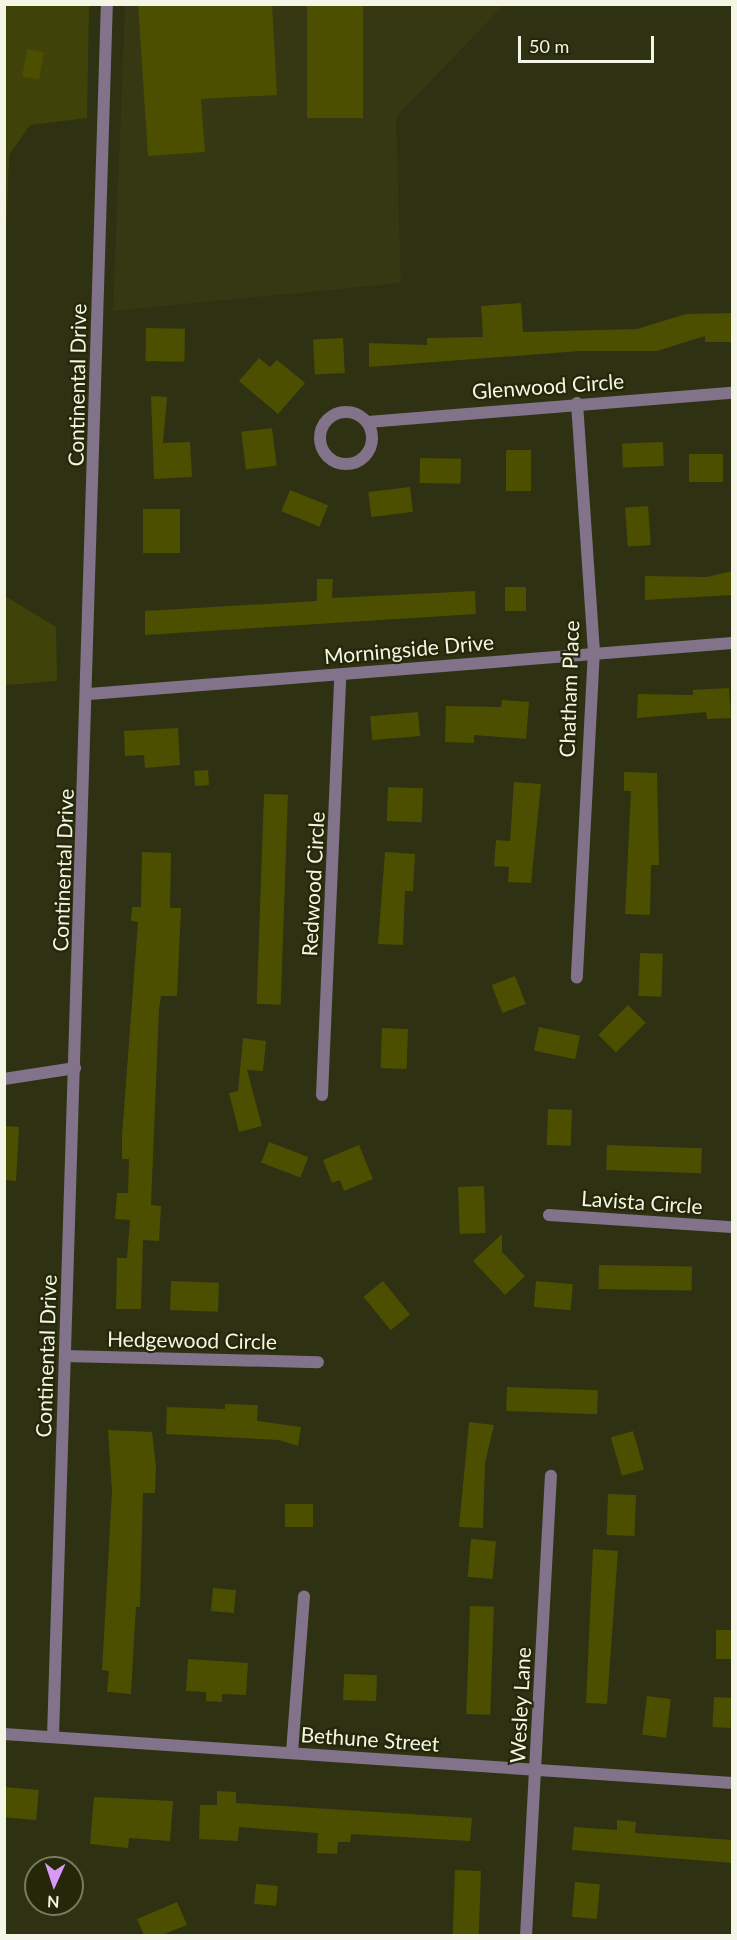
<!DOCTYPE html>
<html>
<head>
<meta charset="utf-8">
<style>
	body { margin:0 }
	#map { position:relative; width:737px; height:1940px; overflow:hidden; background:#2f3113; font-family:Lato,sans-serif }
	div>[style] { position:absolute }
	.built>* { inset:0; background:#353812 }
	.green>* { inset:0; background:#404309 }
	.building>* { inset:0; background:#4c4f00; transform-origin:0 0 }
	.minor>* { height:12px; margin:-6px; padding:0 6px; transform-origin:6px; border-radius:6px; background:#82728a }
	.minor>.ring { margin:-6px; padding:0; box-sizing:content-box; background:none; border:12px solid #82728a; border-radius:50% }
	span { translate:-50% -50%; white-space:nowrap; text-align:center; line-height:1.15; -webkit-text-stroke:4.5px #252709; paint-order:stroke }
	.street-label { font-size:21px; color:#f4f6e5 }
	.frame { position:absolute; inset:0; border:6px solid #f4f6e5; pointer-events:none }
	.north { position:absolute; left:24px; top:1856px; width:60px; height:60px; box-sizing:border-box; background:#252709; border:2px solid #787a61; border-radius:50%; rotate:183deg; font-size:16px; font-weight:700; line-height:24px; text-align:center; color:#f4f6e5 }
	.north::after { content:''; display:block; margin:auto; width:21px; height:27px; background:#d99af7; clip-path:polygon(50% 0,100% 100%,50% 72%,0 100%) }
	.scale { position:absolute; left:518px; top:36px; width:136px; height:27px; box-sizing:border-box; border:3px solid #f4f6e5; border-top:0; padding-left:8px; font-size:18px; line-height:21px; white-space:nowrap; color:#f4f6e5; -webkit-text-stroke:4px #252709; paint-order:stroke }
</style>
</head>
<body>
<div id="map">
	<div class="built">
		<i style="clip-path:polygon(125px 5px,504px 5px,396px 117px,401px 283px,113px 311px)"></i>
	</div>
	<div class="green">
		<i style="clip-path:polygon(5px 5px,89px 5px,87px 118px,30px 125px,9px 155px,5px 263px)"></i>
		<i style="clip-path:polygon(5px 596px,56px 627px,57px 681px,5px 685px)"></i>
	</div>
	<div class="building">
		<i style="clip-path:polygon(138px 4px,272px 4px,277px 95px,201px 99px,205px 152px,148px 156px)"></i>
		<i style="left:307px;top:4px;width:56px;height:114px"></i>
		<i style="left:27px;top:49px;width:17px;height:28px;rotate:10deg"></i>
		<i style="clip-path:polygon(521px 303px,523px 332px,637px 329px,686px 314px,732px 313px,732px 342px,705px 342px,705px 336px,657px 351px,580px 351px,369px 367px,369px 343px,427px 345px,427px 338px,483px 337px,481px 306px)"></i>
		<i style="left:146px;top:328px;width:39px;height:33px;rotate:1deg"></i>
		<i style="left:343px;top:338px;width:35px;height:30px;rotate:87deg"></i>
		<i style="clip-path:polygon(259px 358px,270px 367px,277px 360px,305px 383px,278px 414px,239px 381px)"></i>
		<i style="clip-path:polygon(151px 396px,167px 397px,163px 443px,190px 442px,192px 477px,154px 479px)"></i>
		<i style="left:272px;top:428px;width:38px;height:31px;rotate:83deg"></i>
		<i style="left:663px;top:442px;width:24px;height:41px;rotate:88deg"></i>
		<i style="left:506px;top:450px;width:25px;height:41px"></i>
		<i style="left:689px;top:454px;width:34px;height:28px"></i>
		<i style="left:420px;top:458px;width:41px;height:25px;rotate:1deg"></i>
		<i style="left:410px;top:487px;width:25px;height:42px;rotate:83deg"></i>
		<i style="left:290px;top:490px;width:41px;height:23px;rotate:22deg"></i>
		<i style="left:648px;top:506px;width:39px;height:23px;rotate:86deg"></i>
		<i style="left:143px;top:509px;width:37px;height:44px"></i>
		<i style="clip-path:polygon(732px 571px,732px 595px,645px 600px,645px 576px,707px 577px)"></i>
		<i style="clip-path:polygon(317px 579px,333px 579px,332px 598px,475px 591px,476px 614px,145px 635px,145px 611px,317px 601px)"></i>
		<i style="left:505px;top:587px;width:21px;height:24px"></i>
		<i style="clip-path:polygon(729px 688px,731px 718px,707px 719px,706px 712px,637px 718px,638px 694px,693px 695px,693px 690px)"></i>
		<i style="clip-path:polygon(502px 700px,529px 702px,526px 739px,474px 735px,474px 743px,445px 742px,446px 706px,501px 707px)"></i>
		<i style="left:418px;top:712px;width:24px;height:48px;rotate:85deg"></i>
		<i style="clip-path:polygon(178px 728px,180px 765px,145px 768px,144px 755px,125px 756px,124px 731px)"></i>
		<i style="left:208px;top:770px;width:15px;height:14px;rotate:86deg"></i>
		<i style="clip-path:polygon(624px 772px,657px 773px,659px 865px,651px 865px,650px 915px,625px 914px,631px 791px,624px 791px)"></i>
		<i style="clip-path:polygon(514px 782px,541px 784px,531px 883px,508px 882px,509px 867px,494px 866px,496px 840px,510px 841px)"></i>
		<i style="left:388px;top:787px;width:35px;height:34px;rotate:2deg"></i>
		<i style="left:264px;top:794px;width:24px;height:210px;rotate:2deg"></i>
		<i style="clip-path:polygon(142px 852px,171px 853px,170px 908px,181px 908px,177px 996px,161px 996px,159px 1009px,151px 1205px,161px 1206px,159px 1241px,143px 1240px,141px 1309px,116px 1309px,117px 1258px,127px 1258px,130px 1220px,115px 1219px,117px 1193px,128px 1193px,129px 1159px,122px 1159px,122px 1136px,138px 922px,131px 921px,132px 907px,141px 907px)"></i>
		<i style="clip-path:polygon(385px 852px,415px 854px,413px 891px,405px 891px,403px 945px,378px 944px)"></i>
		<i style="left:640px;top:953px;width:23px;height:43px;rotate:2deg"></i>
		<i style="left:515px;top:976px;width:30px;height:25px;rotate:69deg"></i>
		<i style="left:628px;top:1005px;width:25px;height:42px;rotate:45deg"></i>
		<i style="left:539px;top:1027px;width:42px;height:24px;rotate:12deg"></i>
		<i style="left:382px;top:1028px;width:26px;height:40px;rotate:2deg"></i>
		<i style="clip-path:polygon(243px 1038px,266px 1041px,263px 1071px,247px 1070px,262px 1126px,239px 1132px,229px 1093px,238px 1091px)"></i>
		<i style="left:548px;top:1109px;width:24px;height:36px;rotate:2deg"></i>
		<i style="clip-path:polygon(4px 1126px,19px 1127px,16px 1181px,4px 1180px)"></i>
		<i style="left:269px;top:1142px;width:42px;height:22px;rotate:21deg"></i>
		<i style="clip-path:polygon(359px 1145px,373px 1179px,344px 1191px,340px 1180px,332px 1183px,323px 1160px)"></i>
		<i style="left:607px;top:1145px;width:95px;height:25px;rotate:2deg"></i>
		<i style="left:484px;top:1186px;width:47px;height:26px;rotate:88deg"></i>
		<i style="clip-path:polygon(502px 1234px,502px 1252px,525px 1276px,505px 1295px,473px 1261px)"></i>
		<i style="left:599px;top:1265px;width:93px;height:24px;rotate:1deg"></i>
		<i style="left:171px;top:1281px;width:48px;height:29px;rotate:2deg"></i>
		<i style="left:383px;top:1281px;width:43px;height:25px;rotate:51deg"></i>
		<i style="left:536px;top:1281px;width:37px;height:26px;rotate:5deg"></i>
		<i style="left:507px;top:1387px;width:91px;height:24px;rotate:2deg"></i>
		<i style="clip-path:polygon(225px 1404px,258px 1405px,257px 1421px,301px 1427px,298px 1446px,279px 1440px,166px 1434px,167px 1407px,225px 1409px)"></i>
		<i style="clip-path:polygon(469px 1422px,494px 1425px,485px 1463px,483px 1528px,459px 1527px)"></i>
		<i style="clip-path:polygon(108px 1430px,152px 1432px,156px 1467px,155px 1493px,143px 1493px,140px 1607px,136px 1607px,131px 1694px,107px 1692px,109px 1671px,102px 1670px,112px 1492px)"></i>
		<i style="left:633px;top:1431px;width:40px;height:23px;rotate:74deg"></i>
		<i style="left:608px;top:1494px;width:28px;height:41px;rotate:2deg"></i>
		<i style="left:285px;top:1504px;width:28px;height:23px"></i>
		<i style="left:471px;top:1539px;width:25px;height:38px;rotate:5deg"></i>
		<i style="clip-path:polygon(593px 1549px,618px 1551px,607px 1704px,586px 1703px)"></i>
		<i style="left:213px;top:1588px;width:23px;height:23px;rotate:5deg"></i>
		<i style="left:470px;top:1606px;width:24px;height:108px;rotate:2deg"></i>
		<i style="left:716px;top:1630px;width:16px;height:29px"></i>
		<i style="clip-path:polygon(188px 1659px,248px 1663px,246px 1695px,222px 1694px,222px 1702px,206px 1701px,206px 1692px,186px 1691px)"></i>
		<i style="left:344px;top:1674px;width:33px;height:26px;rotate:2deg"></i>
		<i style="left:647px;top:1696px;width:24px;height:39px;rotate:7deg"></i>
		<i style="left:714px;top:1697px;width:18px;height:30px;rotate:3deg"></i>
		<i style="left:4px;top:1787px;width:35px;height:30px;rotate:5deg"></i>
		<i style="clip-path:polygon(217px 1791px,236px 1792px,236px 1803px,472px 1818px,470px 1841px,351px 1834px,350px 1842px,338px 1842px,337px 1854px,317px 1853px,318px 1833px,239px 1827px,238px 1841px,199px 1839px,200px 1805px,217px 1805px)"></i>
		<i style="clip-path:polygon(94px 1797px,173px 1801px,170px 1841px,129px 1838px,128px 1848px,90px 1844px)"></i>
		<i style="clip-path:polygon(617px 1820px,636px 1822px,635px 1833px,732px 1840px,732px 1863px,572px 1850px,574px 1827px,617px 1830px)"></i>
		<i style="left:455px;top:1870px;width:26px;height:65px;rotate:2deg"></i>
		<i style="left:575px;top:1882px;width:25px;height:35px;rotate:5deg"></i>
		<i style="left:256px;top:1884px;width:22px;height:20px;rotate:5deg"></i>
		<i style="clip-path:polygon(177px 1902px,187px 1925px,162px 1935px,144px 1935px,137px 1919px)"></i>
	</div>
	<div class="minor">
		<i style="left:577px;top:403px;width:248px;rotate:86.1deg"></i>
		<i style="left:594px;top:650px;width:328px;rotate:93deg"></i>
		<i class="ring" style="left:320px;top:412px;width:40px;height:40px"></i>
		<i style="left:368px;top:422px;width:365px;rotate:-4.6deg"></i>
		<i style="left:89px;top:694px;width:645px;rotate:-4.53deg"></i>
		<i style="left:4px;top:1079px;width:72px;rotate:-8.8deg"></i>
		<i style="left:322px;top:1095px;width:420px;rotate:-87.5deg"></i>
		<i style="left:549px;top:1215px;width:183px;rotate:3.8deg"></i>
		<i style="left:65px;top:1356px;width:253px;rotate:1.4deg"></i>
		<i style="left:4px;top:1734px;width:730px;rotate:3.85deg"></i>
		<i style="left:53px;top:1737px;width:1734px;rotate:-88.22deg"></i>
		<i style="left:292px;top:1752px;width:156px;rotate:-85.6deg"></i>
		<i style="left:526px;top:1936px;width:461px;rotate:-86.9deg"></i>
	</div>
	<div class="street-label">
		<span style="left:77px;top:385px;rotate:-89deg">Continental Drive</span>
		<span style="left:548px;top:386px;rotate:-4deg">Glenwood Circle</span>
		<span style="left:409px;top:649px;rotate:-5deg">Morningside Drive</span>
		<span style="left:569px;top:689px;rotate:-88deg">Chatham Place</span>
		<span style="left:63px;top:870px;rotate:-88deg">Continental Drive</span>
		<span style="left:313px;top:884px;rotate:-87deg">Redwood Circle</span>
		<span style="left:642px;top:1202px;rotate:4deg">Lavista Circle</span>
		<span style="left:192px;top:1340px;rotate:1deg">Hedgewood Circle</span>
		<span style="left:46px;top:1356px;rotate:-88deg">Continental Drive</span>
		<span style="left:520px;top:1705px;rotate:-87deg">Wesley Lane</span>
		<span style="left:370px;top:1739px;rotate:4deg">Bethune Street</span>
	</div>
	<div class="frame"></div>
	<div class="north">N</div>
	<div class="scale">50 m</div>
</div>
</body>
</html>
